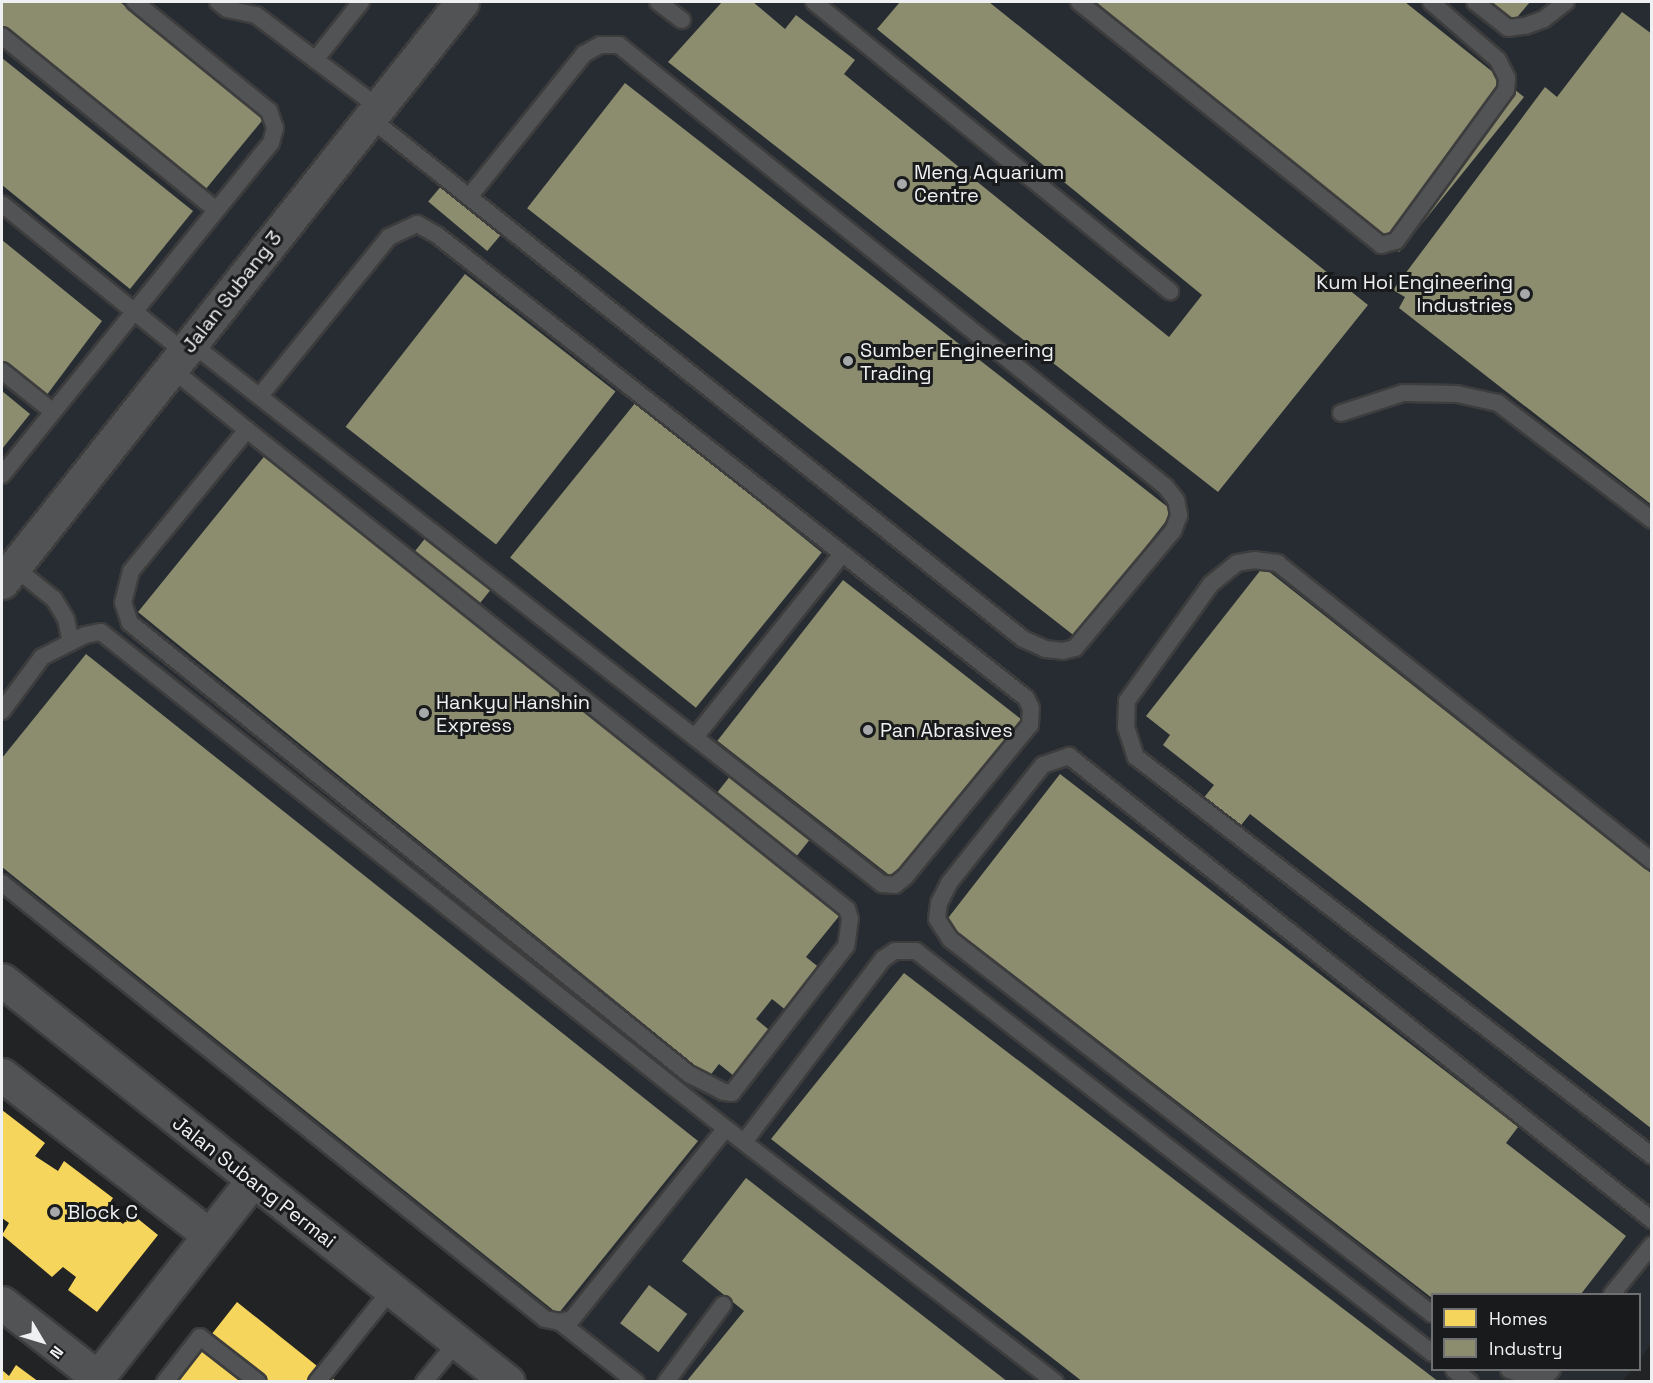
<!DOCTYPE html>
<html>
<head>
<meta charset="utf-8">
<style>
	body { margin:0 }
	#map { position:relative; width:1653px; height:1383px; overflow:hidden; background:#222324; font-family:"Space Grotesk",sans-serif }
	div>[style] { position:absolute }
	.built>* { inset:0; background:#262c31 }
	.homes>* { inset:0; background:#f6d55c }
	.industry>* { inset:0; background:#8c8c6e; transform-origin:0 0 }
	.roads { filter:drop-shadow(2px 0 #3d3d3e) drop-shadow(-2px 0 #3d3d3e) drop-shadow(0 2px #3d3d3e) drop-shadow(0 -2px #3d3d3e) }
	.service>* { height:16px; margin:-8px; padding:0 8px; transform-origin:8px; border-radius:8px; background:#525354 }
	.minor>* { height:33px; margin:-16.5px; padding:0 16.5px; transform-origin:16.5px; border-radius:16.5px; background:#525354 }
	.tertiary>* { height:33px; margin:-16.5px; padding:0 16.5px; transform-origin:16.5px; border-radius:16.5px; background:#525354 }
	.dots>* { width:16px; height:16px; translate:-50% -50%; box-sizing:border-box; border:3px solid #181a1b; border-radius:50% }
	span { translate:-50% -50%; white-space:nowrap; text-align:center; line-height:1.15; -webkit-text-stroke:6px #181a1b; paint-order:stroke }
	.poi-label { font-size:20px; color:#eff0f1 }
	.left { translate:0 -50%; text-align:left }
	.right { translate:-100% -50%; text-align:right }
	.street-label { font-size:20px; color:#eff0f1 }
	.frame { position:absolute; inset:0; border:3px solid #eff0f1; pointer-events:none }
	.legend { position:absolute; left:1431px; top:1293px; width:210px; height:78px; box-sizing:border-box; background:#181a1b; border:2px solid #6e7071; margin:0; padding:8px 10px; list-style:none; font-size:18px; color:#eff0f1 }
	.legend li { display:flex; align-items:center; gap:12px; height:30px }
	.legend b { width:30px; border:2px solid #6e7071 }
	.north { position:absolute; left:12px; top:1311px; width:60px; height:60px; -webkit-text-stroke:4px #181a1b; paint-order:stroke; rotate:128deg; font-size:16px; font-weight:700; line-height:24px; text-align:center; color:#eff0f1 }
	.north::after { content:''; display:block; margin:auto; width:21px; height:27px; background:#eff0f1; clip-path:polygon(50% 0,100% 100%,50% 72%,0 100%) }
</style>
</head>
<body>
<div id="map">
	<div class="built">
		<i style="clip-path:polygon(2px 2px,1651px 2px,1651px 1344px,1640px 1359px,1640px 1294px,1432px 1294px,1432px 1370px,1632px 1370px,1622px 1381px,636px 1381px,2px 878px)"></i>
	</div>
	<div class="homes">
		<i style="clip-path:polygon(2px 1110px,45px 1143px,35px 1156px,58px 1171px,64px 1161px,113px 1198px,105px 1210px,123px 1224px,132px 1214px,158px 1235px,97px 1312px,68px 1290px,76px 1277px,63px 1267px,52px 1277px,2px 1235px,9px 1223px,2px 1218px)"></i>
		<i style="clip-path:polygon(237px 1302px,337px 1382px,174px 1382px)"></i>
		<i style="clip-path:polygon(16px 1365px,39px 1382px,2px 1382px,2px 1370px,9px 1376px)"></i>
	</div>
	<div class="industry">
		<i style="clip-path:polygon(2px 2px,120px 2px,265px 117px,205px 190px,2px 26px)"></i>
		<i style="clip-path:polygon(722px 2px,753px 2px,785px 29px,796px 15px,855px 60px,844px 74px,1169px 337px,1202px 295px,877px 29px,900px 2px,989px 2px,1368px 305px,1218px 492px,668px 62px)"></i>
		<i style="clip-path:polygon(1087px 2px,1405px 2px,1524px 97px,1399px 252px)"></i>
		<i style="clip-path:polygon(1488px 2px,1530px 2px,1513px 22px)"></i>
		<i style="clip-path:polygon(1622px 12px,1652px 34px,1652px 505px,1399px 308px,1405px 297px,1393px 290px,1545px 87px,1557px 97px)"></i>
		<i style="clip-path:polygon(2px 58px,193px 211px,130px 289px,2px 185px)"></i>
		<i style="left:625px;top:83px;width:696px;height:159px;rotate:38deg"></i>
		<i style="left:443px;top:184px;width:77px;height:23px;rotate:40deg"></i>
		<i style="clip-path:polygon(2px 240px,102px 321px,46px 396px,2px 360px)"></i>
		<i style="left:465px;top:274px;width:191px;height:194px;rotate:38deg"></i>
		<i style="clip-path:polygon(2px 391px,30px 414px,2px 449px)"></i>
		<i style="left:636px;top:402px;width:239px;height:200px;rotate:39deg"></i>
		<i style="clip-path:polygon(267px 453px,404px 565px,427px 536px,492px 588px,469px 617px,705px 808px,731px 775px,811px 838px,784px 872px,840px 915px,806px 957px,831px 977px,797px 1019px,772px 999px,756px 1019px,780px 1039px,744px 1084px,719px 1064px,709px 1077px,138px 612px)"></i>
		<i style="clip-path:polygon(1263px 567px,1652px 874px,1652px 1129px,1250px 814px,1238px 829px,1202px 800px,1214px 785px,1163px 745px,1170px 735px,1146px 716px)"></i>
		<i style="left:843px;top:580px;width:227px;height:204px;rotate:38deg"></i>
		<i style="clip-path:polygon(86px 654px,698px 1141px,558px 1314px,2px 867px,2px 758px)"></i>
		<i style="clip-path:polygon(1060px 774px,1518px 1127px,1506px 1143px,1626px 1236px,1581px 1294px,1432px 1294px,1432px 1298px,945px 922px)"></i>
		<i style="clip-path:polygon(904px 973px,1439px 1382px,1083px 1382px,771px 1139px)"></i>
		<i style="clip-path:polygon(746px 1178px,1008px 1382px,686px 1382px,744px 1311px,682px 1261px)"></i>
		<i style="left:649px;top:1285px;width:48px;height:48px;rotate:37deg"></i>
	</div>
	<div class="roads">
		<div class="service">
			<i style="left:218px;top:2px;width:11px;rotate:38deg"></i>
			<i style="left:227px;top:9px;width:30px;rotate:12deg"></i>
			<i style="left:256px;top:15px;width:153px;rotate:37deg"></i>
			<i style="left:658px;top:2px;width:30px;rotate:37deg"></i>
			<i style="left:814px;top:2px;width:459px;rotate:39.1deg"></i>
			<i style="left:1079px;top:2px;width:388px;rotate:38.8deg"></i>
			<i style="left:1381px;top:245px;width:16px;rotate:-15deg"></i>
			<i style="left:1396px;top:241px;width:187px;rotate:-53.9deg"></i>
			<i style="left:1506px;top:90px;width:12px;rotate:-85deg"></i>
			<i style="left:1507px;top:78px;width:20px;rotate:-117deg"></i>
			<i style="left:1498px;top:60px;width:89px;rotate:-139.1deg"></i>
			<i style="left:1475px;top:2px;width:42px;rotate:38.2deg"></i>
			<i style="left:1508px;top:28px;width:17px;rotate:-7deg"></i>
			<i style="left:1525px;top:26px;width:20px;rotate:-20deg"></i>
			<i style="left:1544px;top:19px;width:28px;rotate:-38deg"></i>
			<i style="left:2px;top:36px;width:276px;rotate:39.1deg"></i>
			<i style="left:315px;top:60px;width:74px;rotate:-51.6deg"></i>
			<i style="left:370px;top:118px;width:835px;rotate:38.58deg"></i>
			<i style="left:1023px;top:639px;width:24px;rotate:24deg"></i>
			<i style="left:1045px;top:649px;width:18px;rotate:6deg"></i>
			<i style="left:1063px;top:651px;width:12px;rotate:-14deg"></i>
			<i style="left:1075px;top:648px;width:153px;rotate:-50.1deg"></i>
			<i style="left:1173px;top:531px;width:17px;rotate:-69deg"></i>
			<i style="left:1179px;top:515px;width:15px;rotate:-101deg"></i>
			<i style="left:1176px;top:500px;width:16px;rotate:-128deg"></i>
			<i style="left:1166px;top:487px;width:703px;rotate:-141.06deg"></i>
			<i style="left:619px;top:45px;width:19px;rotate:180deg"></i>
			<i style="left:600px;top:45px;width:18px;rotate:151deg"></i>
			<i style="left:584px;top:54px;width:182px;rotate:128.8deg"></i>
			<i style="left:2px;top:204px;width:235px;rotate:39.1deg"></i>
			<i style="left:191px;top:343px;width:878px;rotate:38.06deg"></i>
			<i style="left:882px;top:884px;width:13px;rotate:4deg"></i>
			<i style="left:895px;top:885px;width:13px;rotate:-39deg"></i>
			<i style="left:905px;top:877px;width:197px;rotate:-50.6deg"></i>
			<i style="left:1030px;top:725px;width:17px;rotate:-87deg"></i>
			<i style="left:1031px;top:708px;width:11px;rotate:-117deg"></i>
			<i style="left:1026px;top:698px;width:749px;rotate:-141.83deg"></i>
			<i style="left:437px;top:235px;width:23px;rotate:-151deg"></i>
			<i style="left:417px;top:224px;width:31px;rotate:155deg"></i>
			<i style="left:389px;top:237px;width:205px;rotate:129.1deg"></i>
			<i style="left:172px;top:369px;width:97px;rotate:39.1deg"></i>
			<i style="left:247px;top:430px;width:768px;rotate:38.6deg"></i>
			<i style="left:847px;top:909px;width:10px;rotate:73deg"></i>
			<i style="left:850px;top:919px;width:27px;rotate:98deg"></i>
			<i style="left:846px;top:946px;width:186px;rotate:127.8deg"></i>
			<i style="left:732px;top:1093px;width:8px;rotate:-173deg"></i>
			<i style="left:724px;top:1092px;width:38px;rotate:-153deg"></i>
			<i style="left:690px;top:1075px;width:720px;rotate:-141.09deg"></i>
			<i style="left:130px;top:623px;width:21px;rotate:-109deg"></i>
			<i style="left:123px;top:603px;width:33px;rotate:-76deg"></i>
			<i style="left:131px;top:571px;width:183px;rotate:-50.6deg"></i>
			<i style="left:2px;top:371px;width:64px;rotate:38.7deg"></i>
			<i style="left:1341px;top:413px;width:65px;rotate:-17.9deg"></i>
			<i style="left:1403px;top:393px;width:54px;rotate:1.1deg"></i>
			<i style="left:1457px;top:394px;width:42px;rotate:12.4deg"></i>
			<i style="left:1498px;top:403px;width:193px;rotate:37.2deg"></i>
			<i style="left:2px;top:475px;width:427px;rotate:-51deg"></i>
			<i style="left:271px;top:143px;width:16px;rotate:-75deg"></i>
			<i style="left:275px;top:128px;width:18px;rotate:-109deg"></i>
			<i style="left:269px;top:111px;width:173px;rotate:-140.9deg"></i>
			<i style="left:14px;top:567px;width:51px;rotate:38.7deg"></i>
			<i style="left:54px;top:599px;width:23px;rotate:59deg"></i>
			<i style="left:66px;top:619px;width:24px;rotate:78deg"></i>
			<i style="left:2px;top:711px;width:67px;rotate:-53.5deg"></i>
			<i style="left:42px;top:657px;width:48px;rotate:-27.1deg"></i>
			<i style="left:85px;top:635px;width:16px;rotate:-11deg"></i>
			<i style="left:101px;top:632px;width:784px;rotate:38.48deg"></i>
			<i style="left:715px;top:1120px;width:429px;rotate:37.6deg"></i>
			<i style="left:695px;top:737px;width:235px;rotate:-51.2deg"></i>
			<i style="left:1652px;top:861px;width:478px;rotate:-141.5deg"></i>
			<i style="left:1278px;top:563px;width:23px;rotate:-173deg"></i>
			<i style="left:1255px;top:560px;width:18px;rotate:171deg"></i>
			<i style="left:1237px;top:563px;width:33px;rotate:141deg"></i>
			<i style="left:1211px;top:584px;width:144px;rotate:125.7deg"></i>
			<i style="left:1127px;top:701px;width:26px;rotate:92deg"></i>
			<i style="left:1126px;top:727px;width:32px;rotate:72deg"></i>
			<i style="left:1136px;top:757px;width:652px;rotate:37.71deg"></i>
			<i style="left:2px;top:883px;width:696px;rotate:38.76deg"></i>
			<i style="left:545px;top:1319px;width:15px;rotate:11deg"></i>
			<i style="left:560px;top:1322px;width:12px;rotate:-14deg"></i>
			<i style="left:572px;top:1319px;width:245px;rotate:-51.1deg"></i>
			<i style="left:744px;top:1142px;width:230px;rotate:-52.8deg"></i>
			<i style="left:883px;top:959px;width:14px;rotate:-34deg"></i>
			<i style="left:895px;top:951px;width:21px"></i>
			<i style="left:916px;top:951px;width:654px;rotate:37.92deg"></i>
			<i style="left:1612px;top:1294px;width:63px;rotate:-50.8deg"></i>
			<i style="left:1432px;top:1314px;width:611px;rotate:-142.12deg"></i>
			<i style="left:950px;top:939px;width:24px;rotate:-123deg"></i>
			<i style="left:937px;top:919px;width:16px;rotate:-83deg"></i>
			<i style="left:939px;top:903px;width:22px;rotate:-63deg"></i>
			<i style="left:949px;top:883px;width:151px;rotate:-51.5deg"></i>
			<i style="left:1043px;top:765px;width:28px;rotate:-19deg"></i>
			<i style="left:1069px;top:756px;width:745px;rotate:38.52deg"></i>
			<i style="left:560px;top:1322px;width:97px;rotate:38.3deg"></i>
			<i style="left:1454px;top:1370px;width:20px;rotate:37deg"></i>
			<i style="left:1509px;top:1370px;width:22px;rotate:18deg"></i>
			<i style="left:1530px;top:1377px;width:19px;rotate:-12deg"></i>
			<i style="left:1549px;top:1373px;width:4px;rotate:-45deg"></i>
			<i style="left:165px;top:1382px;width:57px;rotate:-52.1deg"></i>
			<i style="left:200px;top:1337px;width:73px;rotate:37.8deg"></i>
			<i style="left:317px;top:1382px;width:118px;rotate:-51.2deg"></i>
			<i style="left:424px;top:1382px;width:52px;rotate:-50.5deg"></i>
			<i style="left:666px;top:1382px;width:96px;rotate:-53.5deg"></i>
		</div>
		<div class="minor">
			<i style="left:2px;top:1075px;width:262px;rotate:37.7deg"></i>
			<i style="left:2px;top:1303px;width:120px;rotate:37.9deg"></i>
			<i style="left:94px;top:1382px;width:256px;rotate:-51.8deg"></i>
		</div>
		<div class="tertiary">
			<i style="left:2px;top:582px;width:740px;rotate:-51.58deg"></i>
			<i style="left:2px;top:980px;width:646px;rotate:38.47deg"></i>
		</div>
	</div>
	<div class="dots">
		<i style="left:902px;top:184px;background:#a7a8a9"></i>
		<i style="left:1525px;top:294px;background:#a7a8a9"></i>
		<i style="left:848px;top:361px;background:#a7a8a9"></i>
		<i style="left:424px;top:713px;background:#a7a8a9"></i>
		<i style="left:868px;top:730px;background:#a7a8a9"></i>
		<i style="left:55px;top:1212px;background:#a7a8a9"></i>
	</div>
	<div class="poi-label">
		<span class="left" style="left:914px;top:184px">Meng Aquarium<br>Centre</span>
		<span class="right" style="left:1513px;top:294px">Kum Hoi Engineering<br>Industries</span>
		<span class="left" style="left:860px;top:362px">Sumber Engineering<br>Trading</span>
		<span class="left" style="left:436px;top:714px">Hankyu Hanshin<br>Express</span>
		<span class="left" style="left:880px;top:730px">Pan Abrasives</span>
		<span class="left" style="left:67px;top:1212px">Block C</span>
	</div>
	<div class="street-label">
		<span style="left:232px;top:292px;rotate:-52deg">Jalan Subang 3</span>
		<span style="left:254px;top:1182px;rotate:38deg">Jalan Subang Permai</span>
	</div>
	<div class="frame"></div>
	<ul class="legend">
	<li><b style="height:16px;background:#f6d55c"></b>Homes</li>
	<li><b style="height:16px;background:#8c8c6e"></b>Industry</li>
	</ul>
	<div class="north">N</div>
</div>
</body>
</html>
